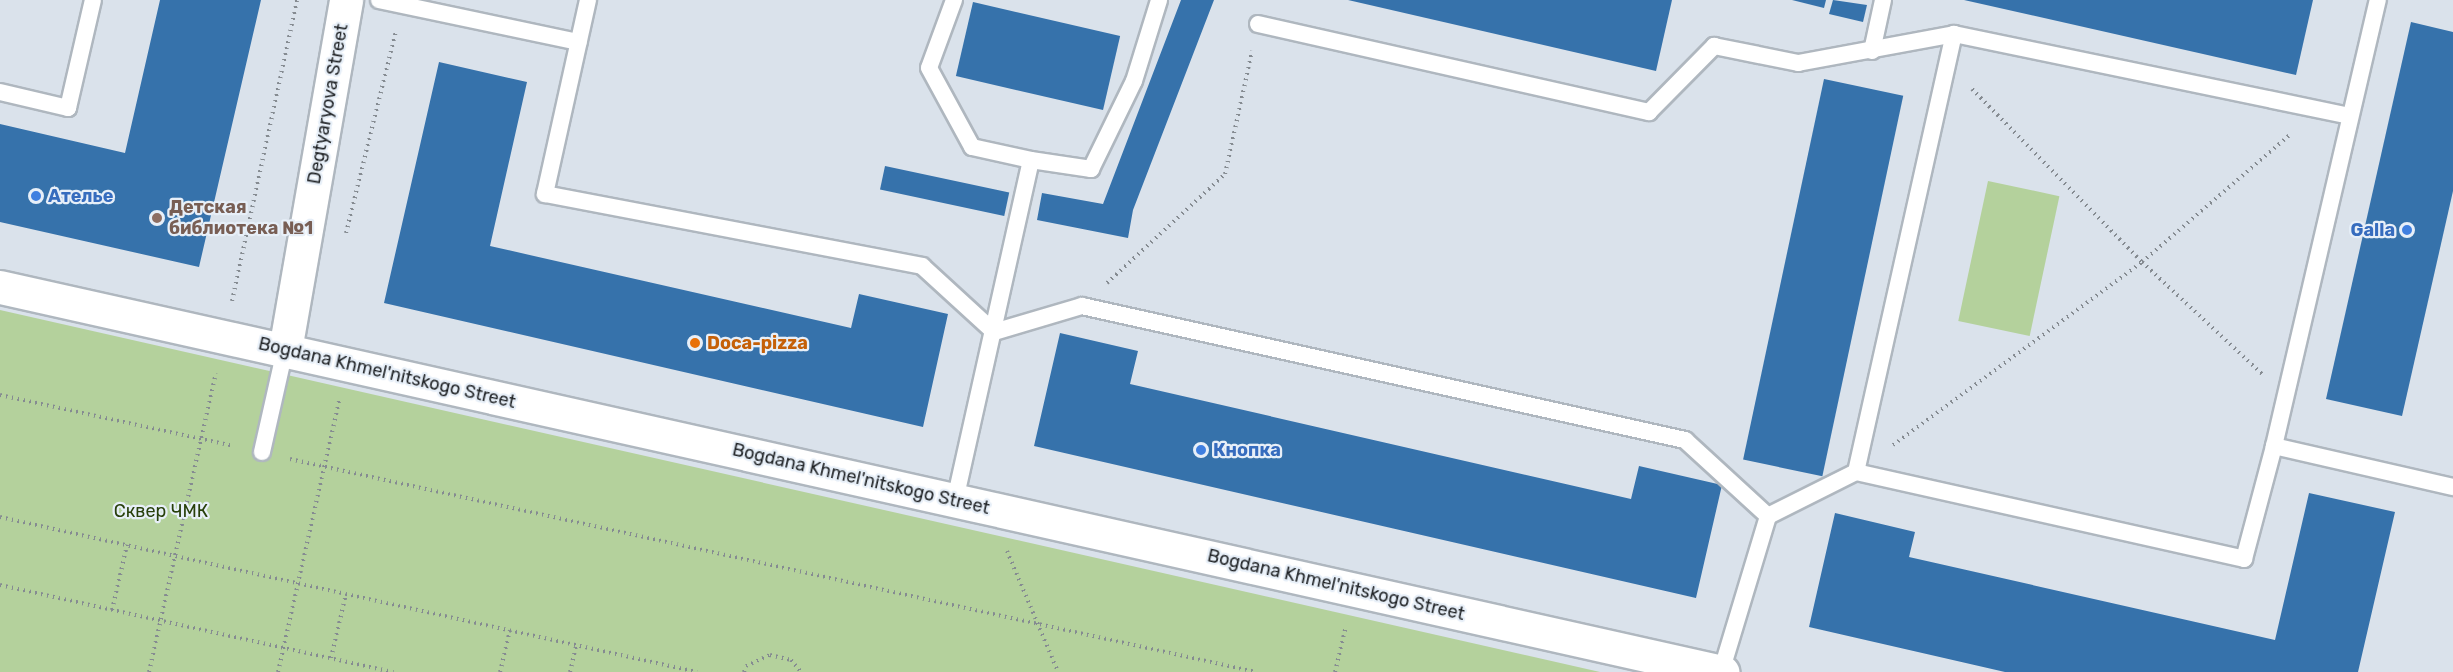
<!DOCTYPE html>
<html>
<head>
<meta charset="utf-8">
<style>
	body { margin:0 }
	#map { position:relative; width:2453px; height:672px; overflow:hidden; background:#dae2eb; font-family:Rubik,sans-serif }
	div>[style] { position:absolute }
	.green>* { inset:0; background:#b4d19c; transform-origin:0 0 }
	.building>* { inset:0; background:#3672ab; transform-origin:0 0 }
	.path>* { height:4px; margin-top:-2px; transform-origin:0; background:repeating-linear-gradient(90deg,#858b91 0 1.5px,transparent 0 6px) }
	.roads { filter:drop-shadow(2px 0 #afb7bf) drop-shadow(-2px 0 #afb7bf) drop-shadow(0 2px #afb7bf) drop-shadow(0 -2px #afb7bf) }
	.service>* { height:16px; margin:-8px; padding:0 8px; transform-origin:8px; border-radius:8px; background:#fff }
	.minor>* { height:33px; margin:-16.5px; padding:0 16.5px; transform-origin:16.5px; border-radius:16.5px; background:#fff }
	.dots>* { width:16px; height:16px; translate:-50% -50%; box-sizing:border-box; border:3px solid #e7eff8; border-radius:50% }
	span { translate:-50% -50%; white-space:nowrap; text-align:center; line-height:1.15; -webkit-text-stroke:4.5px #e7eff8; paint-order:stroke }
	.street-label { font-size:18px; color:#1f2225 }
	.shop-label { font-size:18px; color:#366cbe; font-weight:700 }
	.left { translate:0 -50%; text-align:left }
	.right { translate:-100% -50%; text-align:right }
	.education-label { font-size:18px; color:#785e54; font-weight:700 }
	.food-label { font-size:18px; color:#c56008; font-weight:700 }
	.park-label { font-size:18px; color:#28400b }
</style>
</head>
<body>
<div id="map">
	<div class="green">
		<i style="left:1988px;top:181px;width:73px;height:143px;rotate:12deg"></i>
		<i style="clip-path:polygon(0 310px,1600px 672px,0 672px)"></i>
	</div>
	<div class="building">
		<i style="clip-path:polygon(160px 0,261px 0,199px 267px,0 222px,0 124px,125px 153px)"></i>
		<i style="clip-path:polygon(1181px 0,1214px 0,1133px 210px,1128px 238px,1037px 220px,1042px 193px,1103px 204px)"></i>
		<i style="clip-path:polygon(1348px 0,1672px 0,1656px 71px)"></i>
		<i style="clip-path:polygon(1792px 0,1826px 0,1824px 8px)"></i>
		<i style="clip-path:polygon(1833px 0,1867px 5px,1863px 22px,1829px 14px)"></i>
		<i style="clip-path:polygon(1964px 0,2313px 0,2296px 75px)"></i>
		<i style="left:973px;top:2px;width:151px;height:76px;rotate:13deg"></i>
		<i style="clip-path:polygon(2411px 22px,2453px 32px,2453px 191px,2402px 416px,2326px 399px)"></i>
		<i style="clip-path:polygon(439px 62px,527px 82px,490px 246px,851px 328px,859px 294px,948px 314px,923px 427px,384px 303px)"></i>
		<i style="left:1824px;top:79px;width:81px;height:389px;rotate:12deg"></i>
		<i style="left:885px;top:166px;width:127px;height:24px;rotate:12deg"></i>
		<i style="clip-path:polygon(1060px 333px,1138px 351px,1130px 384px,1631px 499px,1639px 466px,1722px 485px,1696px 598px,1034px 446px)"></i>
		<i style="clip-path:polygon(2309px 493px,2395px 512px,2358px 672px,2005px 672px,1809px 627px,1835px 513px,1915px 532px,1909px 557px,2275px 640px)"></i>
	</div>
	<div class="path">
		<i style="left:1972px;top:89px;width:243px;rotate:45.5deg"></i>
		<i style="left:2142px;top:262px;width:164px;rotate:43deg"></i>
		<i style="left:346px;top:233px;width:208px;rotate:-76.1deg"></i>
		<i style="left:1107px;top:283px;width:161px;rotate:-42.7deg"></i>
		<i style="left:1225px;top:174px;width:126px;rotate:-77.6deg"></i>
		<i style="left:232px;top:301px;width:308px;rotate:-77.8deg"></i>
		<i style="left:0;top:395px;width:239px;rotate:12.3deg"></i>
		<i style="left:1893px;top:445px;width:309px;rotate:-36.3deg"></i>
		<i style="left:2142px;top:262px;width:196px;rotate:-40.7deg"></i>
		<i style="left:290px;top:459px;width:989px;rotate:12.43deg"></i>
		<i style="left:0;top:517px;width:714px;rotate:12.54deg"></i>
		<i style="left:1007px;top:551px;width:131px;rotate:67.1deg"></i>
		<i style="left:0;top:585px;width:403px;rotate:12.5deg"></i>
		<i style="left:112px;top:610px;width:67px;rotate:-77deg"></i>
		<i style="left:331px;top:658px;width:66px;rotate:-76.8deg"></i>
		<i style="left:149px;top:672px;width:306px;rotate:-77.4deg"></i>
		<i style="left:278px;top:672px;width:278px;rotate:-77.3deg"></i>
		<i style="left:500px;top:672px;width:43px;rotate:-76.6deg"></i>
		<i style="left:570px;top:672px;width:28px;rotate:-77deg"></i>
		<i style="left:744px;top:672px;width:6px;rotate:-72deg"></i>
		<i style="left:746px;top:666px;width:26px;rotate:-25deg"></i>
		<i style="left:770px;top:655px;width:22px;rotate:13deg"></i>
		<i style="left:791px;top:660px;width:16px;rotate:50deg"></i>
		<i style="left:1335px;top:672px;width:47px;rotate:-76.6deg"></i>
	</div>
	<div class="roads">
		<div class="service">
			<i style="left:379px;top:0;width:204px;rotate:11.9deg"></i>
			<i style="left:588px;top:0;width:199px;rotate:102.5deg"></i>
			<i style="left:545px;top:194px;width:384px;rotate:10.8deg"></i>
			<i style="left:922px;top:266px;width:98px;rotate:42.5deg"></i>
			<i style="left:994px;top:332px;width:92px;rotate:-16.5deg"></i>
			<i style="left:1082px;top:306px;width:618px;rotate:12.53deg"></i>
			<i style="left:1685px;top:440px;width:113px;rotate:42.5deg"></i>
			<i style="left:1768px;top:516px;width:98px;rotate:-26.6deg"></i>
			<i style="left:1856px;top:472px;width:398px;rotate:12.6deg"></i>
			<i style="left:2244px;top:559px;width:117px;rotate:-75.1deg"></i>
			<i style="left:2274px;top:446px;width:458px;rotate:-76.9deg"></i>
			<i style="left:954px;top:0;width:72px;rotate:110.2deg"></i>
			<i style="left:929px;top:68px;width:90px;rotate:61.4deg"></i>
			<i style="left:972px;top:147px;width:60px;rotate:12.4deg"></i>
			<i style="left:1258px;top:24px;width:401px;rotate:12.7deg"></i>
			<i style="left:1649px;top:112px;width:93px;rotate:-45.4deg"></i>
			<i style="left:1714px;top:46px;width:86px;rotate:11.4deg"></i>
			<i style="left:1798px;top:63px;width:159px;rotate:-10.5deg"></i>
			<i style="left:1954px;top:34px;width:403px;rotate:11.7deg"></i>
			<i style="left:1872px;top:51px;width:52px;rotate:-77.8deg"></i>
			<i style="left:0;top:92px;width:70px;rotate:13.2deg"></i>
			<i style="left:68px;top:108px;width:111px;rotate:-77deg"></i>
			<i style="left:2274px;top:446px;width:184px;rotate:12.9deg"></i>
			<i style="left:262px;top:452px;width:105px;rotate:-77.3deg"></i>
			<i style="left:1856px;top:472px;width:449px;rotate:-77.4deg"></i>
			<i style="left:955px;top:500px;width:348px;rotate:-77.4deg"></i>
			<i style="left:1031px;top:160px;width:61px;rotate:8.5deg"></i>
			<i style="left:1091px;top:169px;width:98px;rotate:-64deg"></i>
			<i style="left:1134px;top:81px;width:85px;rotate:-72.8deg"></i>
			<i style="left:1721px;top:672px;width:163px;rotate:-73.2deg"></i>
		</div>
		<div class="minor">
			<i style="left:0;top:287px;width:1765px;rotate:12.6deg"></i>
			<i style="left:285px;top:350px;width:355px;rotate:-80.1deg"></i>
		</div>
	</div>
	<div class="dots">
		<i style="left:36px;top:196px;background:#3f7fe0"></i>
		<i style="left:157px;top:218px;background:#8d6e63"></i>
		<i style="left:2407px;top:230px;background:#3f7fe0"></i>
		<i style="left:695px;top:343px;background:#e8710a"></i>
		<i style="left:1201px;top:450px;background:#3f7fe0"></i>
	</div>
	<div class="street-label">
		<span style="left:328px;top:104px;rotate:-80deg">Degtyaryova Street</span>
		<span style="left:387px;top:373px;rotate:13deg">Bogdana Khmel'nitskogo Street</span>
		<span style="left:861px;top:479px;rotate:13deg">Bogdana Khmel'nitskogo Street</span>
		<span style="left:1336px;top:585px;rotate:13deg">Bogdana Khmel'nitskogo Street</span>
	</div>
	<div class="shop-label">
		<span class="left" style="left:48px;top:196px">Ателье</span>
		<span class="right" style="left:2395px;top:230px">Galla</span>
		<span class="left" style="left:1213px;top:450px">Кнопка</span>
	</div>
	<div class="education-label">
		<span class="left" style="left:169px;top:218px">Детская<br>библиотека №1</span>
	</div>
	<div class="food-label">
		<span class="left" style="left:707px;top:343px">Doca-pizza</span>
	</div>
	<div class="park-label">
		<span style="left:161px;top:511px">Сквер ЧМК</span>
	</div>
</div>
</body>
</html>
